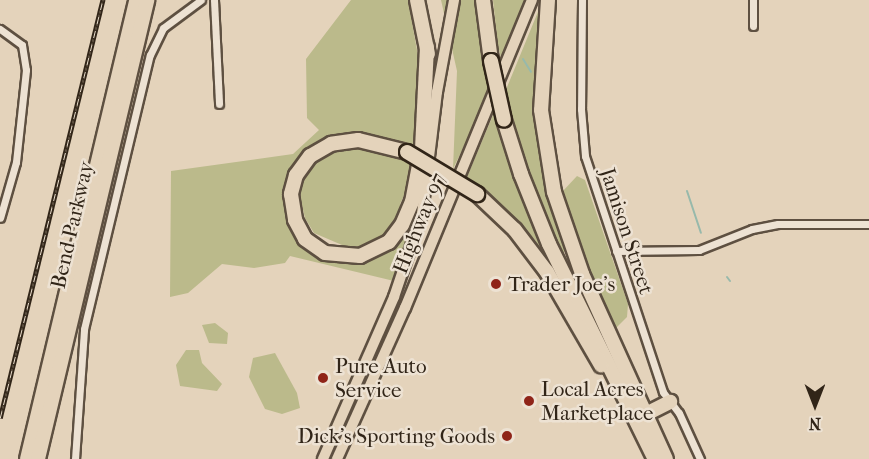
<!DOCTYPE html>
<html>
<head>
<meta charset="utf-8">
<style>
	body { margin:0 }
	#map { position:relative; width:869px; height:459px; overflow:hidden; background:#e4d3bb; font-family:"IM FELL French Canon",serif }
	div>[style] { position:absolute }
	.green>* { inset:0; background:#bbba8b }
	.stream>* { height:2px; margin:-1px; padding:0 1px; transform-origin:1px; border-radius:1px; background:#97b9ab }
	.roads { filter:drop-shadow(2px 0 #5e5041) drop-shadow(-2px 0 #5e5041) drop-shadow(0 2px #5e5041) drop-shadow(0 -2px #5e5041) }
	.street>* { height:7px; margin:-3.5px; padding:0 3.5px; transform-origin:3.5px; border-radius:3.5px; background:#ede2d3 }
	.primary>* { height:10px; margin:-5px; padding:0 5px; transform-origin:5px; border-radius:5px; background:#e4d3bb }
	.highway>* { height:14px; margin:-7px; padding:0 7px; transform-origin:7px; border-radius:7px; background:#e4d3bb }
	.rail>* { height:4.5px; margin-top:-2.25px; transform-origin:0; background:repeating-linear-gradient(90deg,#ede2d3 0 7px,#312518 0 14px); box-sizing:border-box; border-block:2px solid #312518 }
	.bridges { filter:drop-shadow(2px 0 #312518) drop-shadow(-2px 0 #312518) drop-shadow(0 2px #312518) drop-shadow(0 -2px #312518) }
	.highway-bridge>* { height:14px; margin:-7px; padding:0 7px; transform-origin:7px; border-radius:7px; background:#e4d3bb }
	.dots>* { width:16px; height:16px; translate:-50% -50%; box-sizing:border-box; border:3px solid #ede2d3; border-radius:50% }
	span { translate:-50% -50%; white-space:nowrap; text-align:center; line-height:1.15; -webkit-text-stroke:5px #ede2d3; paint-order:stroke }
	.street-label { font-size:21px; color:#312518 }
	.poi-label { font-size:21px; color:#312518 }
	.left { translate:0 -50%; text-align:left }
	.right { translate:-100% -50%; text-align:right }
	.north { position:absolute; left:785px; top:375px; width:60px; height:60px; -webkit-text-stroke:4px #ede2d3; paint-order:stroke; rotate:180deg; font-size:16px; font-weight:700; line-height:24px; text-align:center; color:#312518 }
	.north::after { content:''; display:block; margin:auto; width:21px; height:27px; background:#312518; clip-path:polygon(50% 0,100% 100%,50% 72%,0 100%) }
</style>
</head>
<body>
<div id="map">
	<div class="green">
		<i style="clip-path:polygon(351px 0,408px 0,420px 67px,417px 151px,366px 134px,346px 136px,294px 167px,301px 243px,324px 258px,359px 262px,379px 255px,411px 223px,394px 281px,290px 256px,285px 263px,254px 268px,222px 264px,188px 293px,170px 297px,171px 171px,293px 154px,319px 130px,307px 118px,306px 59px)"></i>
		<i style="clip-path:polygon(441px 0,481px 0,495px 81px,453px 169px,457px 71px)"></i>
		<i style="clip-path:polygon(493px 0,531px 0,502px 62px,498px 46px)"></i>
		<i style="clip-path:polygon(542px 2px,541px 155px,566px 247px,563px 254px,536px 199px,505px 92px)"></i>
		<i style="clip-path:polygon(496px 108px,503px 142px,563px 285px,535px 240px,467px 177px)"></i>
		<i style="clip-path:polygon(357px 148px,381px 151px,413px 163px,409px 185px,400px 204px,400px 216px,389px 231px,370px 244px,349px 248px,314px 233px,305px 218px,300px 197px,302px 181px,310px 167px,326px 154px)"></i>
		<i style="clip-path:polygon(577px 176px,585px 180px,628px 304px,627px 317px,615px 329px,567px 216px,562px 192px)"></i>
		<i style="clip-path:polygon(215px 323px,228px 333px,227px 344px,209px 343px,202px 325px)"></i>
		<i style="clip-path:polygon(186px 350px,199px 350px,202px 363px,222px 384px,217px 391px,180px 386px,176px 365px)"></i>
		<i style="clip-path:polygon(275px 353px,297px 393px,300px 408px,282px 414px,265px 409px,249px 377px,253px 358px)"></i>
	</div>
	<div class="stream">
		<i style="left:523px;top:59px;width:15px;rotate:58deg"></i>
		<i style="left:687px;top:191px;width:44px;rotate:71.6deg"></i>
		<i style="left:727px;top:277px;width:5px;rotate:53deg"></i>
	</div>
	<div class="roads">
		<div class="street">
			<i style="left:214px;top:0;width:104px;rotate:87.2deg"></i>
			<i style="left:582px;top:0;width:109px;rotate:90.5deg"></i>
			<i style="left:581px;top:109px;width:47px;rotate:85.1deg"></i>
			<i style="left:585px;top:156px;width:249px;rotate:71.7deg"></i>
			<i style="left:663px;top:392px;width:26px;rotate:53deg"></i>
			<i style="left:679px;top:413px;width:51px;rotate:65.5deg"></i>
			<i style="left:753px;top:26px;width:26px;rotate:-90deg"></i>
			<i style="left:0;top:29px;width:27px;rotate:36deg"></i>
			<i style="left:22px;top:45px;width:25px;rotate:81deg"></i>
			<i style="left:26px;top:70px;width:93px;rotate:96.2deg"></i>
			<i style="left:16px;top:162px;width:58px;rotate:105.9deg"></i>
			<i style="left:616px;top:251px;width:83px;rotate:-0.7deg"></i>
			<i style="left:699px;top:250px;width:57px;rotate:-21.6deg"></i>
			<i style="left:752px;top:229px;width:26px;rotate:-11deg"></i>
			<i style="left:778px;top:224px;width:91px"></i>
			<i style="left:75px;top:459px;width:130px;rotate:-86deg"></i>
			<i style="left:84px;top:329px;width:282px;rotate:-76.5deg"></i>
			<i style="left:150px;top:55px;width:30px;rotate:-64deg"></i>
			<i style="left:163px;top:28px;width:47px;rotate:-36.4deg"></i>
		</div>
		<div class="primary">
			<i style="left:323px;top:459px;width:177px;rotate:-66.3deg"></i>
			<i style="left:394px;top:297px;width:88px;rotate:-71.4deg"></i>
			<i style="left:422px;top:214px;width:123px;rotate:-83deg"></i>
			<i style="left:437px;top:92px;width:94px;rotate:-79.5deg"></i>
			<i style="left:337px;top:459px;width:166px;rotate:-65.8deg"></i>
			<i style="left:405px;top:308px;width:333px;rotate:-67.6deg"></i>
		</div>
		<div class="highway">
			<i style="left:417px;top:0;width:55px;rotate:78.5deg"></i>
			<i style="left:483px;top:0;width:62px;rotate:82.5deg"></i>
			<i style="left:548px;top:0;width:110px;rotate:93.6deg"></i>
			<i style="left:541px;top:110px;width:83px;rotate:81deg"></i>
			<i style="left:554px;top:192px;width:87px;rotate:71.1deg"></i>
			<i style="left:582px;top:274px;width:203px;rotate:65.6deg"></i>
			<i style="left:504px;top:120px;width:57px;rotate:72.5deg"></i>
			<i style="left:521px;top:174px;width:75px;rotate:68.2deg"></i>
			<i style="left:549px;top:244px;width:240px;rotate:63.8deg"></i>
			<i style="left:407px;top:152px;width:50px;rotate:-166.2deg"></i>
			<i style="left:358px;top:140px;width:27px;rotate:172deg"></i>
			<i style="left:331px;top:144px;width:24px;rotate:150deg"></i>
			<i style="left:310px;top:156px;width:24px;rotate:126deg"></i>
			<i style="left:296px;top:175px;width:20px;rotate:105deg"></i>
			<i style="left:291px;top:194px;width:26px;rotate:81deg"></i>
			<i style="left:295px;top:220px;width:21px;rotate:62deg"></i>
			<i style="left:305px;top:239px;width:24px;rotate:35deg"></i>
			<i style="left:325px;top:253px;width:35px;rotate:5deg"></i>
			<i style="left:360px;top:256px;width:32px;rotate:-26deg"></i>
			<i style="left:389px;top:242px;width:21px;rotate:-53deg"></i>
			<i style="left:402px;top:225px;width:25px;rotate:-67deg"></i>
			<i style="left:412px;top:202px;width:54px;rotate:-79.3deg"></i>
			<i style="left:422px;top:149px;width:102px;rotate:-87.2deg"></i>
			<i style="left:477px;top:194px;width:52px;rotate:43.5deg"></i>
			<i style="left:515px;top:230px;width:53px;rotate:52.7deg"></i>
			<i style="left:547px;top:272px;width:108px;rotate:59.9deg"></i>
			<i style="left:648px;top:413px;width:25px;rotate:-27deg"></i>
			<i style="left:27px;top:459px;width:472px;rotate:-76.6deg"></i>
			<i style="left:38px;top:459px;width:472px;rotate:-76.6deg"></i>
		</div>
	</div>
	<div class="rail">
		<i style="left:0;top:418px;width:431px;rotate:-76.2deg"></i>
	</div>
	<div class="bridges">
		<div class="highway-bridge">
			<i style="left:491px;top:61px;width:60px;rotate:77.6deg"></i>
			<i style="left:407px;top:152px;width:82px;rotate:31deg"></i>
		</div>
	</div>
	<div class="dots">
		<i style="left:496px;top:284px;background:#8f2418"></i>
		<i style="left:323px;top:378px;background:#8f2418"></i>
		<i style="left:529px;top:401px;background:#8f2418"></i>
		<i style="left:507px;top:436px;background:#8f2418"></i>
	</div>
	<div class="street-label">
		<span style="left:419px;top:223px;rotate:-68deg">Highway 97</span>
		<span style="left:72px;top:225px;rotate:-77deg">Bend Parkway</span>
		<span style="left:627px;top:231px;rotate:72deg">Jamison Street</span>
	</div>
	<div class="poi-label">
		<span class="left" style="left:508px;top:284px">Trader Joe's</span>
		<span class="left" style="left:335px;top:378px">Pure Auto<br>Service</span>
		<span class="left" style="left:541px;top:401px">Local Acres<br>Marketplace</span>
		<span class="right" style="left:495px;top:436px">Dick's Sporting Goods</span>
	</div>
	<div class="north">N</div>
</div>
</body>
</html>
